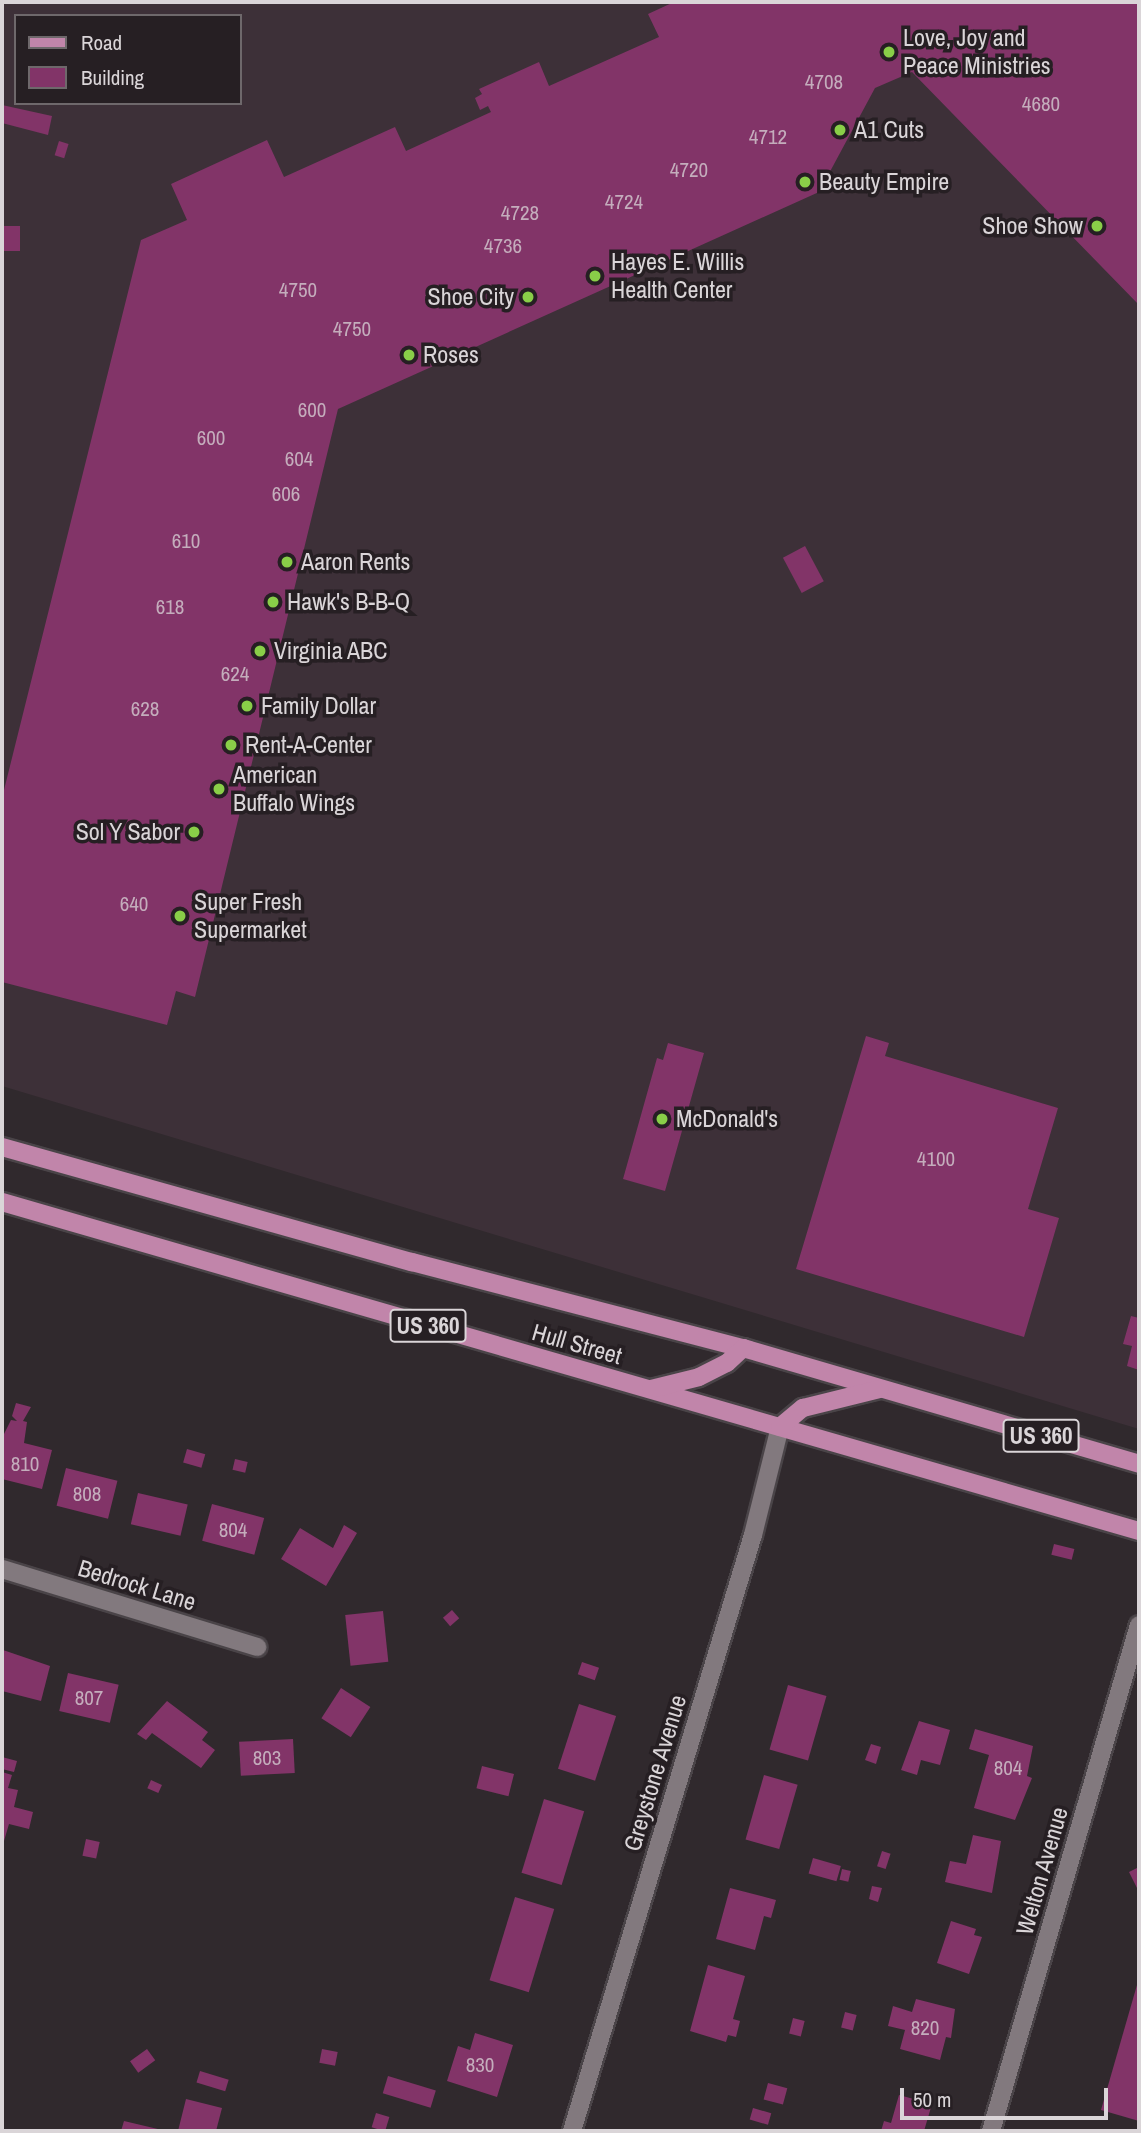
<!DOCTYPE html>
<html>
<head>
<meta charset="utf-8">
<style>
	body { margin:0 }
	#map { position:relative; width:1141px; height:2133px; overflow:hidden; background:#30292d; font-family:"Archivo Narrow",sans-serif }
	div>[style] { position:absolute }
	.built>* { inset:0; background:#3d3038 }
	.building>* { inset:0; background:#823468; transform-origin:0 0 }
	.roads { filter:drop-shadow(2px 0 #4a4448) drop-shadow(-2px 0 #4a4448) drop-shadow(0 2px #4a4448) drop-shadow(0 -2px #4a4448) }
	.minor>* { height:18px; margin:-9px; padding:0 9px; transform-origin:9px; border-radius:9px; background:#82797e }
	.primary>* { height:18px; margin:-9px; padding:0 9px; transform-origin:9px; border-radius:9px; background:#c185aa }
	.dots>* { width:19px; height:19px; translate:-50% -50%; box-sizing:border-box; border:4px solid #261f23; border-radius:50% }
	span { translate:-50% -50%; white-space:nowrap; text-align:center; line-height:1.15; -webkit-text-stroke:7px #261f23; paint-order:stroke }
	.number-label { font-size:21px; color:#c4adbc }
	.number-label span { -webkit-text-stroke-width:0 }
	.shield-label span { padding:2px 5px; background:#261f23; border:2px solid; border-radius:5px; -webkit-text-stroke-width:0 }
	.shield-label { font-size:23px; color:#dad5d8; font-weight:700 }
	.poi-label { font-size:24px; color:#dad5d8 }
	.left { translate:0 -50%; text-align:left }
	.right { translate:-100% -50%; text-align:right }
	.street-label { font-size:24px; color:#dad5d8 }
	.frame { position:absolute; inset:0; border:4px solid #dad5d8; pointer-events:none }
	.legend { position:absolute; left:14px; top:14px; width:228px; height:91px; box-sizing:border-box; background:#261f23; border:2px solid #6e686b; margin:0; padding:9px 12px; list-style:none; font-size:21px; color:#dad5d8 }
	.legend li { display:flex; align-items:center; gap:14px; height:35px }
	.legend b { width:35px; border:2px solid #6e686b }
	.scale { position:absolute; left:900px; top:2088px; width:208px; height:32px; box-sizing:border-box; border:4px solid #dad5d8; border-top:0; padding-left:9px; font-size:21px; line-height:24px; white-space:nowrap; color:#dad5d8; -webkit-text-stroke:5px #261f23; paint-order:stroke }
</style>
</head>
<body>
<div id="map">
	<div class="built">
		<i style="clip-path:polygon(evenodd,2px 2px,1139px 2px,1139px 1429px,2px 1086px,2px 2px,16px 16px,240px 16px,240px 103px,16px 103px,16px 16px)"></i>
	</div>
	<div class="building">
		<i style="clip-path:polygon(674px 2px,1139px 2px,1139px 305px,912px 72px,875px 88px,819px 192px,338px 409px,195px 997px,176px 991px,167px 1025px,2px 982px,2px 798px,141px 240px,187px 220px,171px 184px,267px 140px,284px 177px,395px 127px,406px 151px,491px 112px,488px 106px,480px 110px,475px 98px,482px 94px,479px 89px,539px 62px,549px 86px,659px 37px,648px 14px)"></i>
		<i style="clip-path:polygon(2px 105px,52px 116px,48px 135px,2px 123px)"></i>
		<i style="left:59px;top:141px;width:10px;height:15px;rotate:17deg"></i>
		<i style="left:2px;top:226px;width:18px;height:25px"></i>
		<i style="left:805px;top:546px;width:40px;height:25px;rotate:62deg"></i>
		<i style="clip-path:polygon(866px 1036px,889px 1043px,885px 1056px,1058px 1108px,1028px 1209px,1059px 1218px,1024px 1337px,796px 1269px)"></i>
		<i style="clip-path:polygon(668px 1043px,704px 1053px,665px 1191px,623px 1179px,657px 1058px,663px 1060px)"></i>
		<i style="clip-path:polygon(1131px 1316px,1139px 1318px,1139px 1370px,1127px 1366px,1132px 1346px,1123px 1344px)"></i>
		<i style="clip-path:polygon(16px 1403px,31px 1407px,23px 1421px,27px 1422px,24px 1443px,52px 1450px,42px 1489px,2px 1479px,2px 1438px,11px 1420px,17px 1421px,12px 1416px)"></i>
		<i style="left:187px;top:1449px;width:19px;height:14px;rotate:16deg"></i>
		<i style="left:235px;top:1459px;width:13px;height:11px;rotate:13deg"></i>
		<i style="left:66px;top:1468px;width:53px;height:39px;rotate:14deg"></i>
		<i style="left:138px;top:1493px;width:51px;height:32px;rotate:13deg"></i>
		<i style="left:212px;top:1504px;width:54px;height:38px;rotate:15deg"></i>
		<i style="clip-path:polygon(344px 1525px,357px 1533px,326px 1586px,281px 1559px,300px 1528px,333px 1548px)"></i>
		<i style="left:1054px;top:1544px;width:21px;height:11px;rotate:14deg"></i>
		<i style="left:452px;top:1610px;width:11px;height:12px;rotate:49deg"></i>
		<i style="left:383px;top:1611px;width:51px;height:38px;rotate:84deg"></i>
		<i style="clip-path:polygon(3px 1650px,50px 1666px,41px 1701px,2px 1691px)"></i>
		<i style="left:582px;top:1662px;width:18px;height:13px;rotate:19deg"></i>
		<i style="left:68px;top:1673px;width:52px;height:39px;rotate:13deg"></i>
		<i style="left:788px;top:1685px;width:40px;height:67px;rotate:16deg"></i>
		<i style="left:341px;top:1688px;width:35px;height:36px;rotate:33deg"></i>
		<i style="clip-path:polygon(167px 1701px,208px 1732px,202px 1740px,215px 1750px,201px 1768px,152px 1733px,146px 1740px,137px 1734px)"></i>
		<i style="left:579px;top:1704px;width:39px;height:68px;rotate:18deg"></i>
		<i style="clip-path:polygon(919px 1721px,950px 1730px,940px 1765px,921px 1760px,917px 1775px,901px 1770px)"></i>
		<i style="clip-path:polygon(975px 1729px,1033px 1746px,1027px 1776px,1032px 1778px,1015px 1820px,974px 1808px,989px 1755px,969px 1749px)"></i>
		<i style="left:293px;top:1739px;width:34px;height:54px;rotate:87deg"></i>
		<i style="clip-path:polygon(871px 1744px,881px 1747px,876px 1764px,865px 1760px)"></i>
		<i style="clip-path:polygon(2px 1757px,17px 1761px,14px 1772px,2px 1769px)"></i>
		<i style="left:482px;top:1766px;width:33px;height:23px;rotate:14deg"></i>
		<i style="clip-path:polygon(2px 1772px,12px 1775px,8px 1788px,18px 1790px,14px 1807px,33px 1812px,29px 1829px,9px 1824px,4px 1841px)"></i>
		<i style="left:764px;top:1775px;width:35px;height:67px;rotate:16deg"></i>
		<i style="left:151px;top:1780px;width:12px;height:9px;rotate:24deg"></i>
		<i style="left:544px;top:1799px;width:42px;height:77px;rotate:17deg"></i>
		<i style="clip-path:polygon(973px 1835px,1001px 1841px,992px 1893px,945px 1882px,950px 1861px,966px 1864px)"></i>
		<i style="left:86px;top:1839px;width:14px;height:17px;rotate:12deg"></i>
		<i style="left:882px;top:1851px;width:9px;height:16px;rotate:18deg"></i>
		<i style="left:813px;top:1858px;width:29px;height:16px;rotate:16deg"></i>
		<i style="clip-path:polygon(1139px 1867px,1139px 1892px,1129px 1872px)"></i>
		<i style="left:842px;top:1869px;width:9px;height:11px;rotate:13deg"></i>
		<i style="clip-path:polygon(872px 1886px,882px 1888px,878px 1902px,869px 1899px)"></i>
		<i style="clip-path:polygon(730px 1888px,776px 1900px,771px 1918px,764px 1916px,755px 1950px,716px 1939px)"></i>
		<i style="left:515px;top:1897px;width:41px;height:87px;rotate:17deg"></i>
		<i style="clip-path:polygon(951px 1921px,976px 1929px,974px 1935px,982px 1937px,969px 1974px,937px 1963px)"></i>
		<i style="clip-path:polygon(708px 1965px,745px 1976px,733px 2019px,740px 2021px,736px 2037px,728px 2035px,726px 2042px,690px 2031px)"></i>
		<i style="clip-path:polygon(1139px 1978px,1139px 2121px,1101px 2110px)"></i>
		<i style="clip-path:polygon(916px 1999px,955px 2009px,951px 2038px,946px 2037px,940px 2060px,900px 2049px,905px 2030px,888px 2026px,893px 2006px,912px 2012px)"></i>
		<i style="left:845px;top:2012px;width:12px;height:16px;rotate:14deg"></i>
		<i style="left:793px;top:2018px;width:12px;height:16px;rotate:14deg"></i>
		<i style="clip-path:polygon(475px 2033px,513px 2045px,497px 2097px,447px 2081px,458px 2046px,470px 2050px)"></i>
		<i style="left:147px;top:2049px;width:14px;height:21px;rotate:54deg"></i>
		<i style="left:322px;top:2049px;width:16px;height:14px;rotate:11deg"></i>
		<i style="left:200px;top:2071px;width:30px;height:12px;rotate:17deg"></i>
		<i style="left:388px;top:2076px;width:50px;height:18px;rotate:17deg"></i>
		<i style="left:768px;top:2083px;width:20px;height:17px;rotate:15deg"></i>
		<i style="clip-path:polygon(899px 2095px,932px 2104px,924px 2131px,881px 2131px,884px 2121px,891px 2123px)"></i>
		<i style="clip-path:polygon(186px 2099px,222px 2108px,216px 2131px,178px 2131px)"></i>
		<i style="left:753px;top:2108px;width:19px;height:12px;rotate:16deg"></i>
		<i style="left:376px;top:2113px;width:14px;height:15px;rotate:17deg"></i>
		<i style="clip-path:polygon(124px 2121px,162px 2130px,161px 2131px,121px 2131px)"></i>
	</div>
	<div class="roads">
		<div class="minor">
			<i style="left:2px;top:1569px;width:267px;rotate:17deg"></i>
			<i style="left:572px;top:2131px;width:623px;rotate:-73.11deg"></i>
			<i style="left:753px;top:1535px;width:111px;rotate:-76deg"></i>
			<i style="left:991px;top:2131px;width:527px;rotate:-73.7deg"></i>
		</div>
		<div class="primary">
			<i style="left:2px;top:1147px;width:426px;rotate:15.7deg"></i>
			<i style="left:412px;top:1262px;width:342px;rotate:14.6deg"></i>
			<i style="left:743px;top:1348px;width:413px;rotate:16.3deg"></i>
			<i style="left:2px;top:1202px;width:1184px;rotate:16.14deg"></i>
			<i style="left:651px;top:1389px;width:49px;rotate:-14deg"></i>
			<i style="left:699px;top:1377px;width:31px;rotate:-27deg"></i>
			<i style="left:727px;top:1363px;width:22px;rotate:-43deg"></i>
			<i style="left:780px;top:1427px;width:30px;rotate:-40deg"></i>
			<i style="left:803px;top:1408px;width:79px;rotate:-13.9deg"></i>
		</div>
	</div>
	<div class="dots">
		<i style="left:889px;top:52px;background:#89ce48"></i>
		<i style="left:840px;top:130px;background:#89ce48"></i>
		<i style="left:805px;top:182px;background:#89ce48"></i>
		<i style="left:1097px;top:226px;background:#89ce48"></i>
		<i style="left:595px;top:276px;background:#89ce48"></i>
		<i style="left:528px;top:297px;background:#89ce48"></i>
		<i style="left:409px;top:355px;background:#89ce48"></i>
		<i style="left:287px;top:562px;background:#89ce48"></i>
		<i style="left:273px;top:602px;background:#89ce48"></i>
		<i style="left:260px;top:651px;background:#89ce48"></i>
		<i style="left:247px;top:706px;background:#89ce48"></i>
		<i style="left:231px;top:745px;background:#89ce48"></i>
		<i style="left:219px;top:789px;background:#89ce48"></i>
		<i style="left:194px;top:832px;background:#89ce48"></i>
		<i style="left:180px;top:916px;background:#89ce48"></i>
		<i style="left:662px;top:1119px;background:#89ce48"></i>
	</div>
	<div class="number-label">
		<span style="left:824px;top:82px">4708</span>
		<span style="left:1041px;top:104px">4680</span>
		<span style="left:768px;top:137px">4712</span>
		<span style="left:689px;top:170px">4720</span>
		<span style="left:624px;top:202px">4724</span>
		<span style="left:520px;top:213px">4728</span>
		<span style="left:503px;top:246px">4736</span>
		<span style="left:298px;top:290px">4750</span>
		<span style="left:352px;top:329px">4750</span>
		<span style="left:312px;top:410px">600</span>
		<span style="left:211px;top:438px">600</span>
		<span style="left:299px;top:459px">604</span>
		<span style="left:286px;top:494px">606</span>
		<span style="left:186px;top:541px">610</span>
		<span style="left:170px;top:607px">618</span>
		<span style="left:235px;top:674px">624</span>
		<span style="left:145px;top:709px">628</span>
		<span style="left:134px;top:904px">640</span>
		<span style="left:936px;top:1159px">4100</span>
		<span style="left:25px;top:1464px">810</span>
		<span style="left:87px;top:1494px">808</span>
		<span style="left:233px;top:1530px">804</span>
		<span style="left:89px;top:1698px">807</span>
		<span style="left:267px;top:1758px">803</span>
		<span style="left:1008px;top:1768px">804</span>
		<span style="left:925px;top:2028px">820</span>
		<span style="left:480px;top:2065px">830</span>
	</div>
	<div class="shield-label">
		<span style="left:428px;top:1326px">US 360</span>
		<span style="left:1041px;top:1436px">US 360</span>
	</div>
	<div class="poi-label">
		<span class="left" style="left:903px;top:52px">Love, Joy and<br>Peace Ministries</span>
		<span class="left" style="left:854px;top:130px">A1 Cuts</span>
		<span class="left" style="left:819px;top:182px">Beauty Empire</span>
		<span class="right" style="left:1083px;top:226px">Shoe Show</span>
		<span class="left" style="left:611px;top:276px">Hayes E. Willis<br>Health Center</span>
		<span class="right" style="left:514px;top:297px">Shoe City</span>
		<span class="left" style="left:423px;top:355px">Roses</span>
		<span class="left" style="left:301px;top:562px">Aaron Rents</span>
		<span class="left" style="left:287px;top:602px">Hawk's B-B-Q</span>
		<span class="left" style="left:274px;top:651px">Virginia ABC</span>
		<span class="left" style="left:261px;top:706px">Family Dollar</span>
		<span class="left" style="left:245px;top:745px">Rent-A-Center</span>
		<span class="left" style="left:233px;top:789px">American<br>Buffalo Wings</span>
		<span class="right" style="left:180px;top:832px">Sol Y Sabor</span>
		<span class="left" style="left:194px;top:916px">Super Fresh<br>Supermarket</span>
		<span class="left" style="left:676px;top:1119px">McDonald's</span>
	</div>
	<div class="street-label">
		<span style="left:577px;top:1344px;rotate:16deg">Hull Street</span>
		<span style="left:137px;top:1585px;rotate:17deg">Bedrock Lane</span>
		<span style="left:655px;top:1773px;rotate:-73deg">Greystone Avenue</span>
		<span style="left:1042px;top:1871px;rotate:-74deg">Welton Avenue</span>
	</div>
	<div class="frame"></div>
	<ul class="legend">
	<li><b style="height:9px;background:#c185aa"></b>Road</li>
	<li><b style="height:19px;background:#823468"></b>Building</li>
	</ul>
	<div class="scale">50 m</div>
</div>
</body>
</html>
